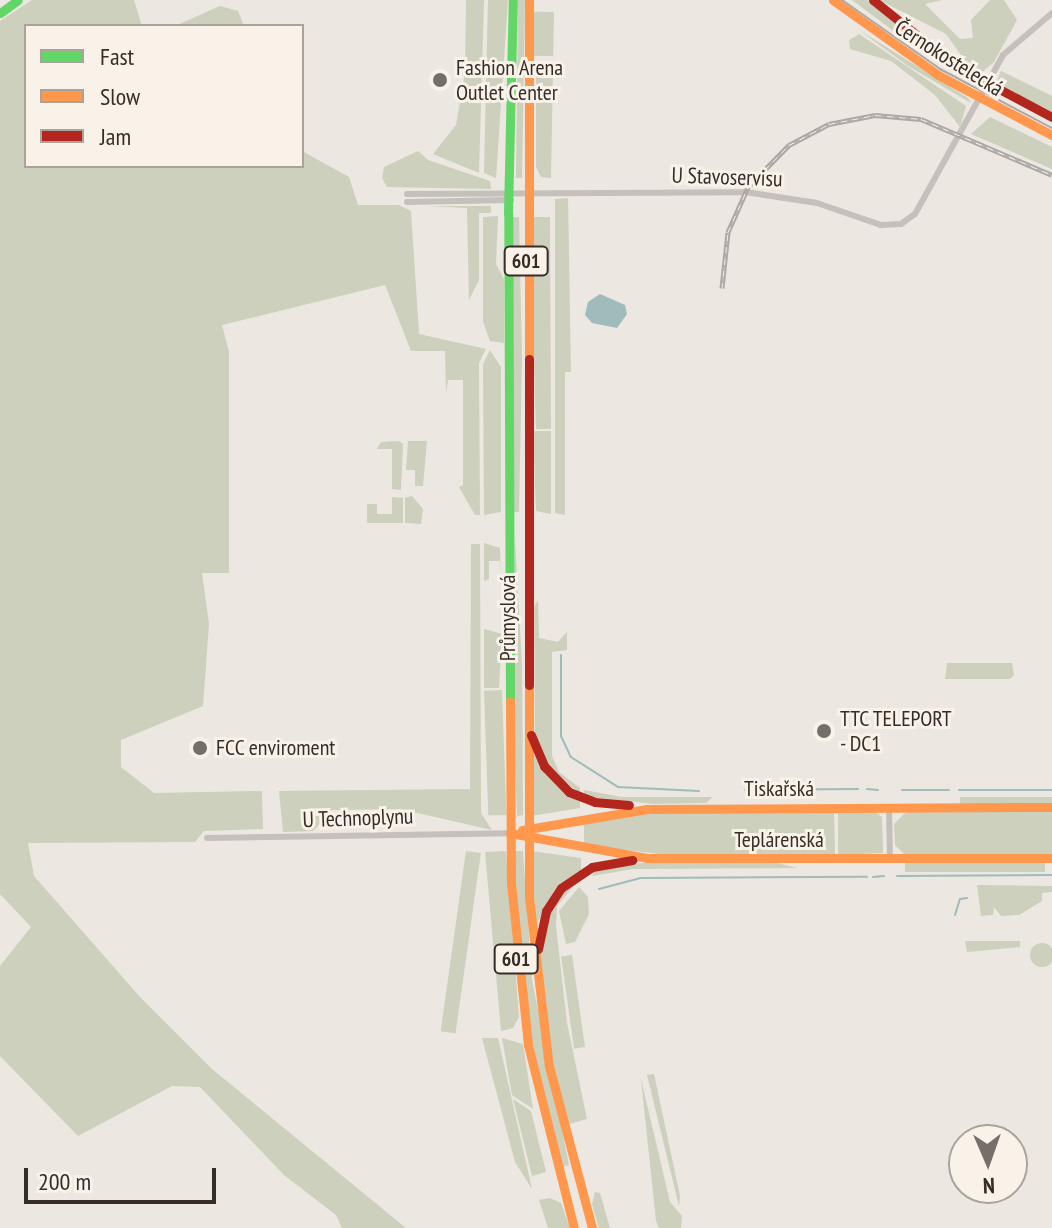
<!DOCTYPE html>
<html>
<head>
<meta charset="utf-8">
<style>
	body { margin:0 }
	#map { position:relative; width:1052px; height:1228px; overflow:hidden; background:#ece7e1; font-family:"PT Sans Narrow",sans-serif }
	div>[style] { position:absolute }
	.green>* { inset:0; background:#ccd0bc; transform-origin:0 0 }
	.round { border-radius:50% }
	.water>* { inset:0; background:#9fbbbb }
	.stream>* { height:2px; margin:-1px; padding:0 1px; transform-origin:1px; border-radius:1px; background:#9fbbbb }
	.street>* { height:6px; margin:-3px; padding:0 3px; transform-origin:3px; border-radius:3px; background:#c5c0bb }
	.fast>* { height:9px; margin:-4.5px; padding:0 4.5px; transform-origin:4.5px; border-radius:4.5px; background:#63d668 }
	.slow>* { height:9px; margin:-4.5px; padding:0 4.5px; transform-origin:4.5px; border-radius:4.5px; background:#ff974d }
	.jam>* { height:9px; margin:-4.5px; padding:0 4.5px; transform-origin:4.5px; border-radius:4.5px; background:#b3261e }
	.tram>* { height:2px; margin:-1px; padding:0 1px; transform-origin:1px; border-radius:1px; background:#ada8a5 }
	.rail>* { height:5px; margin-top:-2.5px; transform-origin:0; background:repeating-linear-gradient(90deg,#f8f2e9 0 6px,#ada8a5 0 12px); box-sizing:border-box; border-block:2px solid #ada8a5 }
	.dots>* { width:22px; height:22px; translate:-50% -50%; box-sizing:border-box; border:4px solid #f8f2e9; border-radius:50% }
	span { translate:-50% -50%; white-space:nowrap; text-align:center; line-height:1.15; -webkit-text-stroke:6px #f8f2e9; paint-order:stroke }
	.shield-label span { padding:2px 6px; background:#f8f2e9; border:2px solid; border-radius:6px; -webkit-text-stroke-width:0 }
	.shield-label { font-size:20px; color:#362d29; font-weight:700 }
	.street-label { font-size:22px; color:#362d29 }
	.poi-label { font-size:22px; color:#362d29 }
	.left { translate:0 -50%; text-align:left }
	.legend { position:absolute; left:24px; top:24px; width:280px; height:144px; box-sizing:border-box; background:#f8f2e9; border:2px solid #aaa39c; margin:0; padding:10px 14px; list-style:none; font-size:24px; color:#362d29 }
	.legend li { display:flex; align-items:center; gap:16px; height:40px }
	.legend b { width:40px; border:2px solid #aaa39c }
	.north { position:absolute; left:948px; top:1124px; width:80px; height:80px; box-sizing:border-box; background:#f8f2e9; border:2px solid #aaa39c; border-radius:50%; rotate:178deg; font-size:22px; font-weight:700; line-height:32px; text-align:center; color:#362d29 }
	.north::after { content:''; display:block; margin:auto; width:28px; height:36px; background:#766e69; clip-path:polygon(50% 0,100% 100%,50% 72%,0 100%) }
	.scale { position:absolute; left:24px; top:1168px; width:192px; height:36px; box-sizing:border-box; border:4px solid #362d29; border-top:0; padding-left:10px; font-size:24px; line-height:28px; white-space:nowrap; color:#362d29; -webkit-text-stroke:6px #f8f2e9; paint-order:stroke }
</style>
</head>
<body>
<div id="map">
	<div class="green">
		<i style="clip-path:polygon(32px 0,134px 0,142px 26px,26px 26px,26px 166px,302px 166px,302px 151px,349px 177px,358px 205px,399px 205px,411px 211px,419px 334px,486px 349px,479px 363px,480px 515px,475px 515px,459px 487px,463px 485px,463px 380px,448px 380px,446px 394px,445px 351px,411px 351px,385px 285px,222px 325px,229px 352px,229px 573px,202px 573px,209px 624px,203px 706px,121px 740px,121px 767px,154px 793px,262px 791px,263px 829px,204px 831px,195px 842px,28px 843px,34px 876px,140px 997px,212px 1069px,406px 1228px,342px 1228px,336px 1215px,284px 1175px,200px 1087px,172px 1086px,78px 1136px,0 1056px,0 966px,31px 927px,0 894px,0 21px)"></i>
		<i style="clip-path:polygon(466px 0,484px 0,479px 173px,433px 154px,456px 125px,465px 73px)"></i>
		<i style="clip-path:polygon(488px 0,508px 0,496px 178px,484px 173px)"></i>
		<i style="clip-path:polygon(518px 0,525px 0,522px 178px,516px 178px)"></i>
		<i style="clip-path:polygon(852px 0,867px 0,959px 72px,907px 41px)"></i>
		<i style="clip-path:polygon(879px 0,942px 0,925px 4px,960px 39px,973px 38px,971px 20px,990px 0,1004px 0,1017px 20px,994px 62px,980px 74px,973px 72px,946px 34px)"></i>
		<i style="clip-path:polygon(220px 6px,238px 11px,244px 26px,175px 26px)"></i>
		<i style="left:554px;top:12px;width:44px;height:21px;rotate:91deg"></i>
		<i style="clip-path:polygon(859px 30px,968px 98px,971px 103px,908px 66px)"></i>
		<i style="clip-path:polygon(859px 34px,966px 106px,960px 127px,935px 95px,891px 61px,850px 49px,849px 40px)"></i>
		<i style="clip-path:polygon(542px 66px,553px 67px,551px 178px,541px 177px,536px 167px,536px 74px)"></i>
		<i style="clip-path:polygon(1001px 71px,1052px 96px,1052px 113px,1005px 88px,1002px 77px,997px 81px)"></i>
		<i style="clip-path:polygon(990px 117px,1052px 147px,1052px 169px,971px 134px)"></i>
		<i style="clip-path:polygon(418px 151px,428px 160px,490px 181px,491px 189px,387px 187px,382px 178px,384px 167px)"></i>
		<i style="clip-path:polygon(568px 198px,571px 372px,565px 372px,565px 515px,555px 513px,555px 199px)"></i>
		<i style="clip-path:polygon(491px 206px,491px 213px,479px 213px,479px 280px,469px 300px,467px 208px,427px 206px)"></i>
		<i style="clip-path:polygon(498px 216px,496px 264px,504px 279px,504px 343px,490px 341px,483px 322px,483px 217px)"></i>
		<i style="clip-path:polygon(512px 217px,519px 217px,522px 359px,519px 512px,512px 512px)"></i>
		<i style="clip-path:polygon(529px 217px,550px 217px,551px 429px,536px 429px)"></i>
		<i style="clip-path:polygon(490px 350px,501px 367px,501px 512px,484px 515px,483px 364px)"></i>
		<i style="clip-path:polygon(533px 431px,551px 431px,551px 514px,536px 511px)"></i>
		<i style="clip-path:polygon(399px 441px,403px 444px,401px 490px,392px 489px,392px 449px,377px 449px,381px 442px)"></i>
		<i style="clip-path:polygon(408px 441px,427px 441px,423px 486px,415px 486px,415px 470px,406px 470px)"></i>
		<i style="clip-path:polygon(412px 496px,423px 509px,421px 524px,405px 523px,405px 498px)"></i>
		<i style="clip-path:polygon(392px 497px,403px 498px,403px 523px,367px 523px,367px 504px,377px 504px,377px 514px,392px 514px)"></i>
		<i style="clip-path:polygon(515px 540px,522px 664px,523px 815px,517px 816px,513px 716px)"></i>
		<i style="clip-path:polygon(484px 543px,500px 548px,501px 578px,500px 561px,489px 561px,489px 579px,484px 581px)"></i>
		<i style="clip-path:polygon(471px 544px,480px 544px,481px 813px,492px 830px,400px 809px,332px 810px,313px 831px,283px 832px,279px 791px,470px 789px)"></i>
		<i style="clip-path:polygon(538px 600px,539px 638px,558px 642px,567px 632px,567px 650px,552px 652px,552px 756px,559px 772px,580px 788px,580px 794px,548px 767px,535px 734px,534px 607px)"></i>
		<i style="clip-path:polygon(484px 629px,502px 634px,499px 688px,484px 688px)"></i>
		<i style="clip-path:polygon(947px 663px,1012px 663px,1014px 675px,1010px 679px,945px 679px)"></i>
		<i style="left:502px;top:690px;width:125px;height:18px;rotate:88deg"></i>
		<i style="clip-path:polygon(532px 751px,545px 774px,580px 801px,580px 808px,531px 816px)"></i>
		<i style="clip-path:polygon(584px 790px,622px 797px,713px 797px,706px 803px,653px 804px,584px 796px)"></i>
		<i style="left:960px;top:797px;width:92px;height:13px"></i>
		<i style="clip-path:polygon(834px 811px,835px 854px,668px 855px,584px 845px,584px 822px,639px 814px)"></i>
		<i style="clip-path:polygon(838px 811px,873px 811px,882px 817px,883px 853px,838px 855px)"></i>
		<i style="clip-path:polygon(907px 811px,1052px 811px,1052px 854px,904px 854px,895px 845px,894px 824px)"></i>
		<i style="left:466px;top:851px;width:15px;height:182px;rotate:8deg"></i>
		<i style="clip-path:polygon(506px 851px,519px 1017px,513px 1028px,501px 1031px,485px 852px)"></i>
		<i style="clip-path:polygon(514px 851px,523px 851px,532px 980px,569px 1165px,563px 1167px,538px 1079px,523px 986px)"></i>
		<i style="clip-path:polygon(531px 851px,581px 858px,581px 870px,557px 888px,536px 925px)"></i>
		<i style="clip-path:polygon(657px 862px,773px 862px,798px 868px,633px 869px,592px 876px,594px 870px,617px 865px)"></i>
		<i style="left:905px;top:862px;width:140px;height:10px"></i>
		<i style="clip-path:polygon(977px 885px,1052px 886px,1052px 892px,1042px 893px,1042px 901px,1019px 915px,1001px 916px,994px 907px,993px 915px,981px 916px)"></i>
		<i style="clip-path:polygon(573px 887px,557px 906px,556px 926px,567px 1023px,587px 1119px,569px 1124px,554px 1072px,540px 957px,547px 916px,562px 891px)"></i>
		<i style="clip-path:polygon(579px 887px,588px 897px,589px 914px,575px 942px,566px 944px,559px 911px)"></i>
		<i style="clip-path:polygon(965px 941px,1020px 941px,1020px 947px,967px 952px)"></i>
		<i class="round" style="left:1030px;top:943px;width:24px;height:24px"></i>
		<i style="left:572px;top:955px;width:93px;height:11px;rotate:82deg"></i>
		<i style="clip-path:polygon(482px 1038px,498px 1038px,532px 1189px,515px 1162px)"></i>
		<i style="clip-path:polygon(502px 1038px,523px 1044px,533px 1109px,512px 1095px)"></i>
		<i style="clip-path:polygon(654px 1074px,680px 1196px,679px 1206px,647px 1075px)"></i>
		<i style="clip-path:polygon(641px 1079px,670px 1202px,682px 1216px,681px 1228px,659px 1228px,656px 1221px)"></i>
		<i style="clip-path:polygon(513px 1099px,531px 1111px,546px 1172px,532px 1176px)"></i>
		<i style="clip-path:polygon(595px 1192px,600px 1193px,610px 1228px,599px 1228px,592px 1204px)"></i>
		<i style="clip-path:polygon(550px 1198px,561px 1203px,570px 1228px,548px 1228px,539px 1200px)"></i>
	</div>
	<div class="water">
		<i style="clip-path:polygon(600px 294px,625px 305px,627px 314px,617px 328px,592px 323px,585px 315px,588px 302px)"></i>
	</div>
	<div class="stream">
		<i style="left:561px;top:655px;width:81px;rotate:90deg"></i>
		<i style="left:561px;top:736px;width:23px;rotate:65deg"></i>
		<i style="left:571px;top:757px;width:56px;rotate:32.6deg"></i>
		<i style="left:618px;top:787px;width:81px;rotate:2.8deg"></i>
		<i style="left:867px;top:789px;width:11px;rotate:5deg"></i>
		<i style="left:745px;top:790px;width:113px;rotate:-0.5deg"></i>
		<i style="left:902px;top:790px;width:47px"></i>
		<i style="left:959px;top:790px;width:93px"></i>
		<i style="left:897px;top:876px;width:155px;rotate:-0.4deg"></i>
		<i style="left:873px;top:877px;width:11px;rotate:-5deg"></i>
		<i style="left:599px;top:889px;width:43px;rotate:-14.7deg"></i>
		<i style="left:641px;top:878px;width:226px;rotate:-0.3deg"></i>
		<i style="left:955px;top:915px;width:17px;rotate:-73deg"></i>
		<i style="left:960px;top:899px;width:7px;rotate:-8deg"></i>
	</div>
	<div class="street">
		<i style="left:407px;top:194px;width:338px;rotate:-0.3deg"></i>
		<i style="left:745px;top:192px;width:73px;rotate:8.7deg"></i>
		<i style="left:817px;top:203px;width:68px;rotate:19deg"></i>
		<i style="left:881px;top:225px;width:20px;rotate:-3deg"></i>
		<i style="left:901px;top:224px;width:17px;rotate:-36deg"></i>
		<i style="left:915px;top:214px;width:182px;rotate:-61deg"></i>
		<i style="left:1003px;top:55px;width:65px;rotate:-40.6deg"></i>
		<i style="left:407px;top:202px;width:104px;rotate:-1.1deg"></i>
		<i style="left:889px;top:807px;width:51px;rotate:88.9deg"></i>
		<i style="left:207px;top:838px;width:303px;rotate:-0.9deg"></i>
	</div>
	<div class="fast">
		<i style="left:0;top:13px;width:22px;rotate:-36deg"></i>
		<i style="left:510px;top:701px;width:488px;rotate:-90.2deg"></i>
		<i style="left:508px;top:213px;width:213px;rotate:-88.7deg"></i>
	</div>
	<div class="slow">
		<i style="left:529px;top:0;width:359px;rotate:90deg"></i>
		<i style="left:833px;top:0;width:129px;rotate:35.5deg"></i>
		<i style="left:938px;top:75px;width:129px;rotate:27.8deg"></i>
		<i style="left:529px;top:685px;width:212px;rotate:90deg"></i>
		<i style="left:529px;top:897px;width:170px;rotate:83.3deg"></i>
		<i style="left:549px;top:1066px;width:168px;rotate:75.1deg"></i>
		<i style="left:510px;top:701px;width:182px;rotate:89.7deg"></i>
		<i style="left:511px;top:883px;width:163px;rotate:84deg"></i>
		<i style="left:528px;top:1045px;width:189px;rotate:75.9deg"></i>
		<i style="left:522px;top:830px;width:127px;rotate:-9.5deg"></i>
		<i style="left:647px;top:809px;width:405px;rotate:-0.3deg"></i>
		<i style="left:510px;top:833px;width:139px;rotate:10.3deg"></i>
		<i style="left:647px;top:858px;width:405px"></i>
	</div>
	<div class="jam">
		<i style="left:873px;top:0;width:104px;rotate:38.7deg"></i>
		<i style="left:954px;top:65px;width:111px;rotate:28deg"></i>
		<i style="left:529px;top:359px;width:326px;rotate:90deg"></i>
		<i style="left:531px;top:735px;width:34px;rotate:67deg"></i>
		<i style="left:544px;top:766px;width:36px;rotate:46deg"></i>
		<i style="left:569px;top:792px;width:28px;rotate:21deg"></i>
		<i style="left:595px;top:802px;width:34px;rotate:5deg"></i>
		<i style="left:538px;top:949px;width:39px;rotate:-78deg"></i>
		<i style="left:546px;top:911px;width:27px;rotate:-57deg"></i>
		<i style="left:561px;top:888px;width:37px;rotate:-34deg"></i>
		<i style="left:592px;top:867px;width:41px;rotate:-9.9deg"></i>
	</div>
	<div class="tram">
		<i style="left:842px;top:0;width:120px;rotate:35.1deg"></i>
		<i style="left:940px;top:69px;width:127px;rotate:27.8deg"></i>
	</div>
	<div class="rail">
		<i style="left:722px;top:288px;width:56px;rotate:-83.9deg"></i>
		<i style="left:728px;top:232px;width:49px;rotate:-66deg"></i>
		<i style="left:748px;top:187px;width:59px;rotate:-45.7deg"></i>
		<i style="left:789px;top:145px;width:45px;rotate:-27.7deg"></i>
		<i style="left:829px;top:124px;width:47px;rotate:-11.1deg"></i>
		<i style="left:875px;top:115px;width:46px;rotate:5deg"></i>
		<i style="left:921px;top:119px;width:142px;rotate:23.1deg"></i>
	</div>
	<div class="dots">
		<i style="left:440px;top:80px;background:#766e69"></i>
		<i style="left:824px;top:731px;background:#766e69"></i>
		<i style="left:200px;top:748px;background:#766e69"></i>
	</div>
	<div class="shield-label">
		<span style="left:526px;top:261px">601</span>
		<span style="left:516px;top:959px">601</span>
	</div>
	<div class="street-label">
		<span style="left:949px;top:58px;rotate:32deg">Černokostelecká</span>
		<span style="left:727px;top:177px;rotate:2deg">U Stavoservisu</span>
		<span style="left:508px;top:618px;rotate:-90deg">Průmyslová</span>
		<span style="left:779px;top:789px">Tiskařská</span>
		<span style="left:358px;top:818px;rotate:-2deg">U Technoplynu</span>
		<span style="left:779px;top:840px">Teplárenská</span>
	</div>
	<div class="poi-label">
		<span class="left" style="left:456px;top:80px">Fashion Arena<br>Outlet Center</span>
		<span class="left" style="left:840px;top:731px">TTC TELEPORT<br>- DC1</span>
		<span class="left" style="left:216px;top:748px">FCC enviroment</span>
	</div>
	<ul class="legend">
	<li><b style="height:10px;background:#63d668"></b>Fast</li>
	<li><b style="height:10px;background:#ff974d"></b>Slow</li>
	<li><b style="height:10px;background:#b3261e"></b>Jam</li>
	</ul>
	<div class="north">N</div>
	<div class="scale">200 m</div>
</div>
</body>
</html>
